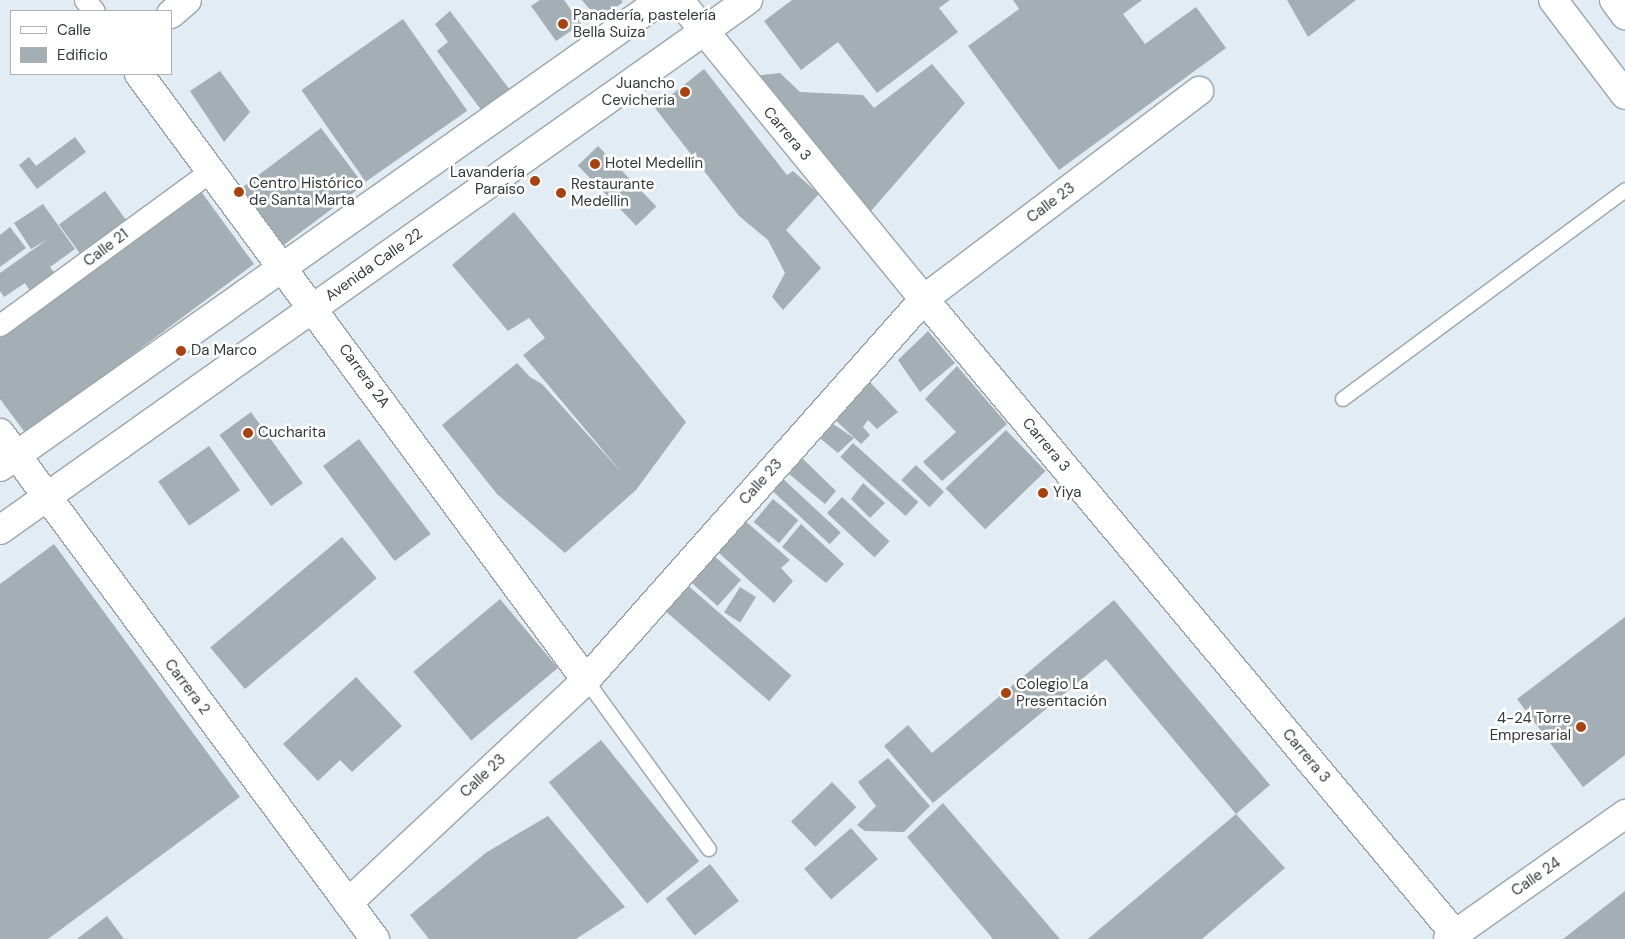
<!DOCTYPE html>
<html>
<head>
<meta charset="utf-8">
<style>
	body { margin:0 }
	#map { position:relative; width:1625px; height:939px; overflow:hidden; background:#e2ecf4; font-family:"DM Sans",sans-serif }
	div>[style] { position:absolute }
	.building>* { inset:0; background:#a4aeb5; transform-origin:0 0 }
	.roads { filter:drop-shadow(1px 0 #9ca5ac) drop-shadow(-1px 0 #9ca5ac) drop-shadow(0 1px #9ca5ac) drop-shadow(0 -1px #9ca5ac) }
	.service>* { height:14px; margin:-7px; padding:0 7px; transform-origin:7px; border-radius:7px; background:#fff }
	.pedestrian>* { height:21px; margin:-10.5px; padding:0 10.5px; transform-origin:10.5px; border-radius:10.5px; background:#fff }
	.minor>* { height:28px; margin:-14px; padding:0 14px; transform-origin:14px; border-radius:14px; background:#fff }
	.tertiary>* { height:28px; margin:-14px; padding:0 14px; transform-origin:14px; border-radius:14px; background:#fff }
	.secondary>* { height:28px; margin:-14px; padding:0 14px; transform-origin:14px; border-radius:14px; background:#fff }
	.dots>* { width:14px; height:14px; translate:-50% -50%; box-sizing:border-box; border:2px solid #fff; border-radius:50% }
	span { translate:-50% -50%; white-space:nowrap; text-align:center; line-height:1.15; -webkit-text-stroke:5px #fff; paint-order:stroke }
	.poi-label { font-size:15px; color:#35393c }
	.left { translate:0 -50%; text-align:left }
	.right { translate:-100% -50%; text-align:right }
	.street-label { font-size:15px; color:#35393c }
	.legend { position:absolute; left:10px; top:10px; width:162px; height:65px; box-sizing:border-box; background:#fff; border:1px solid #aeb0b1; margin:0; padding:6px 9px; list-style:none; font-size:15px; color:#35393c }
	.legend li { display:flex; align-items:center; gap:10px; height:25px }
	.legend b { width:25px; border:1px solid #aeb0b1 }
</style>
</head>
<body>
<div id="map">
	<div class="building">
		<i style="clip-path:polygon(540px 0,564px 0,581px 24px,556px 41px,531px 6px)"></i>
		<i style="clip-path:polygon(582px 0,621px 0,623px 2px,599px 21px)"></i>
		<i style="clip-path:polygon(792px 0,950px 0,939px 8px,958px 32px,877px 93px,838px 42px,801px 70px,764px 21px)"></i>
		<i style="clip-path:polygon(1013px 0,1142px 0,1123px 14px,1145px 44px,1196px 7px,1226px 48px,1059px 170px,968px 46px,1019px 9px)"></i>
		<i style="clip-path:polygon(1287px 0,1356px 0,1308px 37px)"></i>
		<i style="clip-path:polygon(450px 11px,510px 90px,482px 111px,437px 51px,448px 42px,435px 24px)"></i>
		<i style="left:403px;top:19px;width:112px;height:124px;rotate:55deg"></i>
		<i style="clip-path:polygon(932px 64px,965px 103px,871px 211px,754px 76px,780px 73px,800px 92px,863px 95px,874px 108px)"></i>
		<i style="clip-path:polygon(704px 69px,787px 175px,793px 171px,819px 194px,786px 230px,821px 268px,783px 310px,772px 297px,785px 273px,768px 240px,739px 216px,655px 108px)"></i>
		<i style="clip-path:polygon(220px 71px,250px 112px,224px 142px,190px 91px)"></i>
		<i style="left:321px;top:128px;width:71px;height:101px;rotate:53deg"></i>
		<i style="clip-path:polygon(75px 137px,86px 152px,37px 189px,19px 165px,29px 157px,36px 166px)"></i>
		<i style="left:598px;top:146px;width:84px;height:28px;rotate:46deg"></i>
		<i style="clip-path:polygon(200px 190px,254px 264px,26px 434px,0 399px,0 338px)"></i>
		<i style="left:105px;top:191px;width:43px;height:57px;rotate:54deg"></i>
		<i style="clip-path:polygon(43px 204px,75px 249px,50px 267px,57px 276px,32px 294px,25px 283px,4px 297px,0 291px,0 273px,48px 239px,31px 249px,14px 223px)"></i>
		<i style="clip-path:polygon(514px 212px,686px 422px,636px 490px,565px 553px,497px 494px,442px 425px,517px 363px,530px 377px,542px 384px,622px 473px,523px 355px,545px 338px,529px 318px,508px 331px,452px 265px)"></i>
		<i style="clip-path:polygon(10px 227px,26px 248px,0 267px,0 235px)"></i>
		<i style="clip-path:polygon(928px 331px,955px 363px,920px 392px,898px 360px)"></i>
		<i style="clip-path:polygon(957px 366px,1007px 424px,942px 481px,923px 462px,956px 432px,925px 399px)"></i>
		<i style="clip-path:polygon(869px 381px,898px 412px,877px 429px,868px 420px,863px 427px,870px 435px,861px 444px,832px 417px)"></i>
		<i style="left:251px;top:412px;width:88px;height:39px;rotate:54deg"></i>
		<i style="clip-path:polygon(827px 420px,854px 438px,838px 453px,816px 435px)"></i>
		<i style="left:1006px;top:430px;width:57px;height:84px;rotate:46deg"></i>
		<i style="left:359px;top:439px;width:119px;height:45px;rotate:53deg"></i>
		<i style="left:853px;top:443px;width:88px;height:19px;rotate:42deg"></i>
		<i style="left:209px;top:446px;width:54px;height:62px;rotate:55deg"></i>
		<i style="clip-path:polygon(797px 453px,836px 491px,825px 504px,783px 469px)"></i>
		<i style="left:916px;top:465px;width:39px;height:21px;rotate:44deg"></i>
		<i style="left:780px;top:476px;width:83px;height:16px;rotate:43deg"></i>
		<i style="clip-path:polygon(863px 483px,885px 503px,870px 518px,851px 499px)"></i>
		<i style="left:842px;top:497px;width:65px;height:22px;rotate:43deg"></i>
		<i style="left:773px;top:499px;width:33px;height:30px;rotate:40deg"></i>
		<i style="clip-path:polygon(743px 519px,790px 560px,781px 568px,793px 581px,774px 603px,717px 551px)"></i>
		<i style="clip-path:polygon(801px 524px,844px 564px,826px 583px,782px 547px)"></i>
		<i style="left:342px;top:537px;width:54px;height:172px;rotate:50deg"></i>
		<i style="clip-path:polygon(54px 544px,240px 797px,48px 939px,0 939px,0 584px)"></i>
		<i style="left:712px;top:554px;width:39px;height:35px;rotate:42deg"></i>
		<i style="left:685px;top:583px;width:141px;height:34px;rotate:41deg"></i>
		<i style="left:740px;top:587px;width:19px;height:30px;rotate:32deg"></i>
		<i style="left:500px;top:599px;width:90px;height:113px;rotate:50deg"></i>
		<i style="clip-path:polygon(1114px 600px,1270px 785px,1236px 814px,1106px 659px,933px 803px,884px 746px,908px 725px,932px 753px)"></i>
		<i style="clip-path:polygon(1625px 617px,1625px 755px,1583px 787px,1517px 699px)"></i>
		<i style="clip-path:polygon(356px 677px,402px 726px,352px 772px,340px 760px,318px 781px,283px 744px)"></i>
		<i style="left:601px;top:740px;width:156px;height:67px;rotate:51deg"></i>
		<i style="clip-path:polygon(888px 758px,930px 806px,904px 832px,865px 831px,857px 825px,876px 806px,858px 782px)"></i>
		<i style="left:832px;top:782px;width:35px;height:57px;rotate:46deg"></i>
		<i style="clip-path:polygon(943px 803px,1060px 939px,993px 939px,907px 837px)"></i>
		<i style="clip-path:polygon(1236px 814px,1285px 868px,1202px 939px,1088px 939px)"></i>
		<i style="clip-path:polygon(548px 816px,625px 907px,576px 939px,429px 939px,410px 915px,487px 852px)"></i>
		<i style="left:851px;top:828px;width:41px;height:62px;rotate:49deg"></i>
		<i style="left:710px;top:864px;width:47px;height:56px;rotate:52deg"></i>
		<i style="clip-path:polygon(1625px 891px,1625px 939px,1563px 939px)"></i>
		<i style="clip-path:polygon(107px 916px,124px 939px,77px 939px)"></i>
	</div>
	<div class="roads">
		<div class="service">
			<i style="left:1343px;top:399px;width:351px;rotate:-36.5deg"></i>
			<i style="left:586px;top:680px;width:209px;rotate:54deg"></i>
		</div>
		<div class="pedestrian">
			<i style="left:85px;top:0;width:14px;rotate:51deg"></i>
			<i style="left:0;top:325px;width:263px;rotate:-36.2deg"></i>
		</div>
		<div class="minor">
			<i style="left:679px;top:0;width:387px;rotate:50.7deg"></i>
			<i style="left:924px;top:299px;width:828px;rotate:50.1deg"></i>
			<i style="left:171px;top:14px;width:21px;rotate:-41deg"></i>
			<i style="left:139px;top:74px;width:753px;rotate:53.59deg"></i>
			<i style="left:0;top:433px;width:630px;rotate:53.46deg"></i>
			<i style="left:348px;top:903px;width:326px;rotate:-43.1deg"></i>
			<i style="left:586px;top:680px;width:509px;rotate:-48.42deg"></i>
			<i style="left:924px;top:299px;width:345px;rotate:-37.1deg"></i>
			<i style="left:1448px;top:939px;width:217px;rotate:-35.2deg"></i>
		</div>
		<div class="tertiary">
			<i style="left:0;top:467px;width:809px;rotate:-35.24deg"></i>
			<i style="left:0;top:530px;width:917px;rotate:-35.32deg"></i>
		</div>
		<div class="secondary">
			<i style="left:1553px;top:0;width:119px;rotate:52.8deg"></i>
			<i style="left:1614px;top:0;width:19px;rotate:54deg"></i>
		</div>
	</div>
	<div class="dots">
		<i style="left:563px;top:24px;background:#a84311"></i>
		<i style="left:685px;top:92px;background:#a84311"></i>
		<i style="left:595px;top:164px;background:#a84311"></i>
		<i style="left:535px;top:181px;background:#a84311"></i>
		<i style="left:239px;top:192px;background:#a84311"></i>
		<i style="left:561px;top:193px;background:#a84311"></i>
		<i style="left:181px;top:351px;background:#a84311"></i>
		<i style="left:248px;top:433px;background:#a84311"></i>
		<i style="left:1043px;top:493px;background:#a84311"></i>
		<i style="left:1006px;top:693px;background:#a84311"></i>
		<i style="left:1581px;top:727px;background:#a84311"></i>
	</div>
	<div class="poi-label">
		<span class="left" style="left:573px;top:24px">Panadería, pastelería<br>Bella Suiza</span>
		<span class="right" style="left:675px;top:92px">Juancho<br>Cevicheria</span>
		<span class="left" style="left:605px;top:164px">Hotel Medellín</span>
		<span class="right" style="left:525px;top:181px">Lavandería<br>Paraíso</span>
		<span class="left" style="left:249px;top:192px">Centro Histórico<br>de Santa Marta</span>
		<span class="left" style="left:571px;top:193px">Restaurante<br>Medellin</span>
		<span class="left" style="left:191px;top:351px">Da Marco</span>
		<span class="left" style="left:258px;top:433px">Cucharita</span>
		<span class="left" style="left:1053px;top:493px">Yiya</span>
		<span class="left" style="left:1016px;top:693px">Colegio La<br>Presentación</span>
		<span class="right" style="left:1571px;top:727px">4-24 Torre<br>Empresarial</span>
	</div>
	<div class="street-label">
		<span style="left:787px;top:134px;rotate:50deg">Carrera 3</span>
		<span style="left:1051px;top:203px;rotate:-37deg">Calle 23</span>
		<span style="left:106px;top:248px;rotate:-37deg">Calle 21</span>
		<span style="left:374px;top:265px;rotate:-35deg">Avenida Calle 22</span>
		<span style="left:364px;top:376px;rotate:54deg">Carrera 2A</span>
		<span style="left:1046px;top:445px;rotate:50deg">Carrera 3</span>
		<span style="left:761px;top:482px;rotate:-48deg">Calle 23</span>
		<span style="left:187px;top:687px;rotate:53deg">Carrera 2</span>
		<span style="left:1306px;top:756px;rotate:50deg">Carrera 3</span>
		<span style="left:483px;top:776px;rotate:-43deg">Calle 23</span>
		<span style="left:1536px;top:877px;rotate:-35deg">Calle 24</span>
	</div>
	<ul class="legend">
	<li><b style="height:6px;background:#fff"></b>Calle</li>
	<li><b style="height:14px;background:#a4aeb5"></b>Edificio</li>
	</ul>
</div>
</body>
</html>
